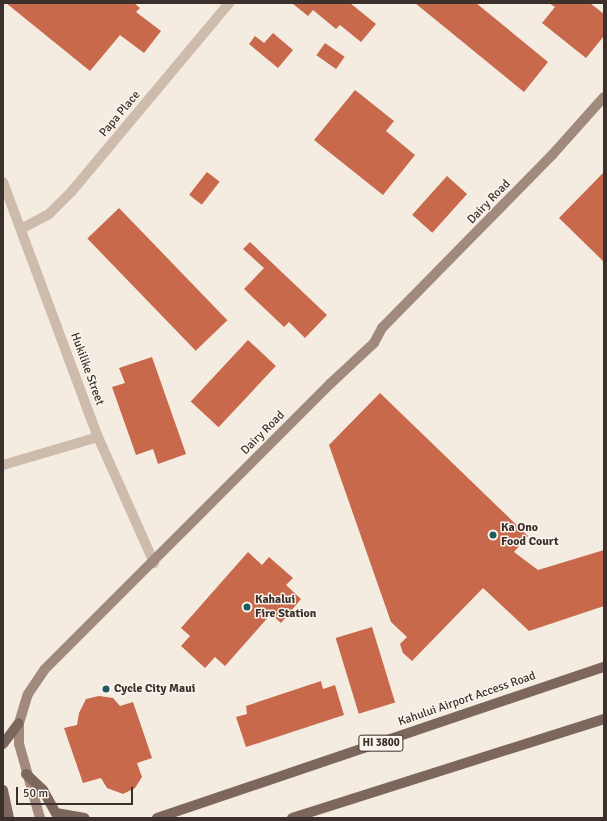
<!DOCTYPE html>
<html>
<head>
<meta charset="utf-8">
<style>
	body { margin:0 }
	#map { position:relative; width:607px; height:821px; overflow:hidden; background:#f4ebe1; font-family:Signika,sans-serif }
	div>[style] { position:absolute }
	.building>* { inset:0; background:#c8694b; transform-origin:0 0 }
	.street>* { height:10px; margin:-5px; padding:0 5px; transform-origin:5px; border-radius:5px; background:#cdbbac }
	.secondary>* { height:10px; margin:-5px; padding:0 5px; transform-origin:5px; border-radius:5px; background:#a18a7d }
	.primary>* { height:10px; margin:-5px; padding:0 5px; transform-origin:5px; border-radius:5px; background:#7d675c }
	.dots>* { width:11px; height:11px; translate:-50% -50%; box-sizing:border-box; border:2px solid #fbf5ee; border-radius:50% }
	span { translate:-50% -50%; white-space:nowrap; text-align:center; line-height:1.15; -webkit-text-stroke:3px #fbf5ee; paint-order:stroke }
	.shield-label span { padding:1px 3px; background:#fbf5ee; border:1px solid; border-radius:3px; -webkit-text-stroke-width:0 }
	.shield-label { font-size:11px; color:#3b302b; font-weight:700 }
	.street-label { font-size:12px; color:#3b302b }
	.poi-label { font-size:12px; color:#3b302b; font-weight:700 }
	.left { translate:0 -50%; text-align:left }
	.frame { position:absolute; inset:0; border:4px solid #3b302b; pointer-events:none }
	.scale { position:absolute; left:16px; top:787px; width:117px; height:18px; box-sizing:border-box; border:2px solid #3b302b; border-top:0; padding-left:5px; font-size:12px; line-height:14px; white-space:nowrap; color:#3b302b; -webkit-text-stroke:3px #fbf5ee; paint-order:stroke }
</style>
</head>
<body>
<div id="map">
	<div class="building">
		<i style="clip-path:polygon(6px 3px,134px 3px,140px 8px,136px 12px,161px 31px,144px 53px,120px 35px,90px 71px)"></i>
		<i style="clip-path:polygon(350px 3px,376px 24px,361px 42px,340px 25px,336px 29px,313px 10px,308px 16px,293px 4px)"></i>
		<i style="clip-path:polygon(415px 3px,476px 3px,548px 62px,524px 92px)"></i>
		<i style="clip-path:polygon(549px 3px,590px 3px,604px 14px,604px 36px,586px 58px,542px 23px,555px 7px)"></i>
		<i style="clip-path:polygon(273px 33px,293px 50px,278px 68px,249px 44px,255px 36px,264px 43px)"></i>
		<i style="left:325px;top:43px;width:24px;height:15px;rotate:35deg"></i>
		<i style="clip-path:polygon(355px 90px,394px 121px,386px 131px,415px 155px,383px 195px,314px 140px)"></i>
		<i style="left:207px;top:172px;width:16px;height:29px;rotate:38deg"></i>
		<i style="clip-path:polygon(604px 172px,604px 262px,559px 218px)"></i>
		<i style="left:447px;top:176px;width:27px;height:52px;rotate:42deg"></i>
		<i style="left:119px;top:208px;width:156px;height:44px;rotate:46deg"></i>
		<i style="clip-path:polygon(250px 242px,327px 315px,305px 338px,289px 322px,284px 327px,244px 289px,264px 268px,243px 249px)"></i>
		<i style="left:248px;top:340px;width:38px;height:84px;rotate:43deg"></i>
		<i style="clip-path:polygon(152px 357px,186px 454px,158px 464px,153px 449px,136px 455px,112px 387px,125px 383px,119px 368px)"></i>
		<i style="clip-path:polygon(380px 393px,528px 536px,514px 552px,538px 570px,604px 550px,604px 606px,529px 631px,483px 588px,412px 661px,403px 653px,400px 644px,407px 637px,391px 622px,329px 445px)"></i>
		<i style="clip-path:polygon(248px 552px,262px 565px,269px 557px,293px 578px,286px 585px,301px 599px,281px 623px,271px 614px,225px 666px,215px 657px,205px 668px,181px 646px,190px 636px,181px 628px)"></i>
		<i style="left:372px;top:627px;width:79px;height:38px;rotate:73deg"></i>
		<i style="clip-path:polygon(321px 681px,323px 689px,335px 685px,344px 715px,246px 747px,236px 717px,247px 714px,246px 706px)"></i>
		<i style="clip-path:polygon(99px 696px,113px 698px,120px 706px,133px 702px,152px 758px,137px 763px,142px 777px,135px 788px,123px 794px,107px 788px,101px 778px,83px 783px,64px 728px,77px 725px,79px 713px,86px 699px)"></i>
	</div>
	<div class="street">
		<i style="left:3px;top:182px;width:272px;rotate:69.6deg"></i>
		<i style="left:98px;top:437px;width:138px;rotate:66deg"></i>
		<i style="left:21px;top:229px;width:32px;rotate:-28deg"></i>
		<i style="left:49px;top:214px;width:33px;rotate:-45deg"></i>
		<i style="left:72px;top:191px;width:245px;rotate:-50.1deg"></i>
		<i style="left:3px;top:465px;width:99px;rotate:-16.4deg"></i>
	</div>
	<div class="secondary">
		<i style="left:40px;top:818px;width:77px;rotate:-105.8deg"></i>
		<i style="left:19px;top:744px;width:21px;rotate:-90deg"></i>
		<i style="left:19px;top:723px;width:30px;rotate:-73deg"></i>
		<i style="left:28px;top:694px;width:30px;rotate:-56deg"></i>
		<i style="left:45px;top:669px;width:403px;rotate:-45deg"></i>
		<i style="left:330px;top:384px;width:60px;rotate:-43deg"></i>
		<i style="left:374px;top:343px;width:17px;rotate:-62deg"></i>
		<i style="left:382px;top:328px;width:244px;rotate:-45.5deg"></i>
		<i style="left:553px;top:154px;width:76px;rotate:-48.2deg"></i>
	</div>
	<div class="primary">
		<i style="left:3px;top:744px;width:26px;rotate:-53deg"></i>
		<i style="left:26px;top:774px;width:23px;rotate:43deg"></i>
		<i style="left:43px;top:790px;width:26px;rotate:61deg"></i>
		<i style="left:56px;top:813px;width:29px;rotate:10deg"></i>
		<i style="left:3px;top:790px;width:29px;rotate:78deg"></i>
		<i style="left:157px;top:818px;width:472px;rotate:-18.7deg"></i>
		<i style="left:292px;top:818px;width:327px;rotate:-17.6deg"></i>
	</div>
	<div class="dots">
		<i style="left:493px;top:535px;background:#1f5a5e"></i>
		<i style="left:247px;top:607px;background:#1f5a5e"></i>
		<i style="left:106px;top:689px;background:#1f5a5e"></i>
	</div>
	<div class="shield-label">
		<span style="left:381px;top:743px">HI 3800</span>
	</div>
	<div class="street-label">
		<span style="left:120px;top:114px;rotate:-50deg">Papa Place</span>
		<span style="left:489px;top:202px;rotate:-46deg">Dairy Road</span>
		<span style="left:87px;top:369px;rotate:70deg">Hukilike Street</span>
		<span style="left:263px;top:433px;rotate:-45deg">Dairy Road</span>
		<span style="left:467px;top:699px;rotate:-19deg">Kahului Airport Access Road</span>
	</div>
	<div class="poi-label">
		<span class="left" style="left:501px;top:535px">Ka Ono<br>Food Court</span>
		<span class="left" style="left:255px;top:607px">Kahalui<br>Fire Station</span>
		<span class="left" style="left:114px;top:689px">Cycle City Maui</span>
	</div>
	<div class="frame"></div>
	<div class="scale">50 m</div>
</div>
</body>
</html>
